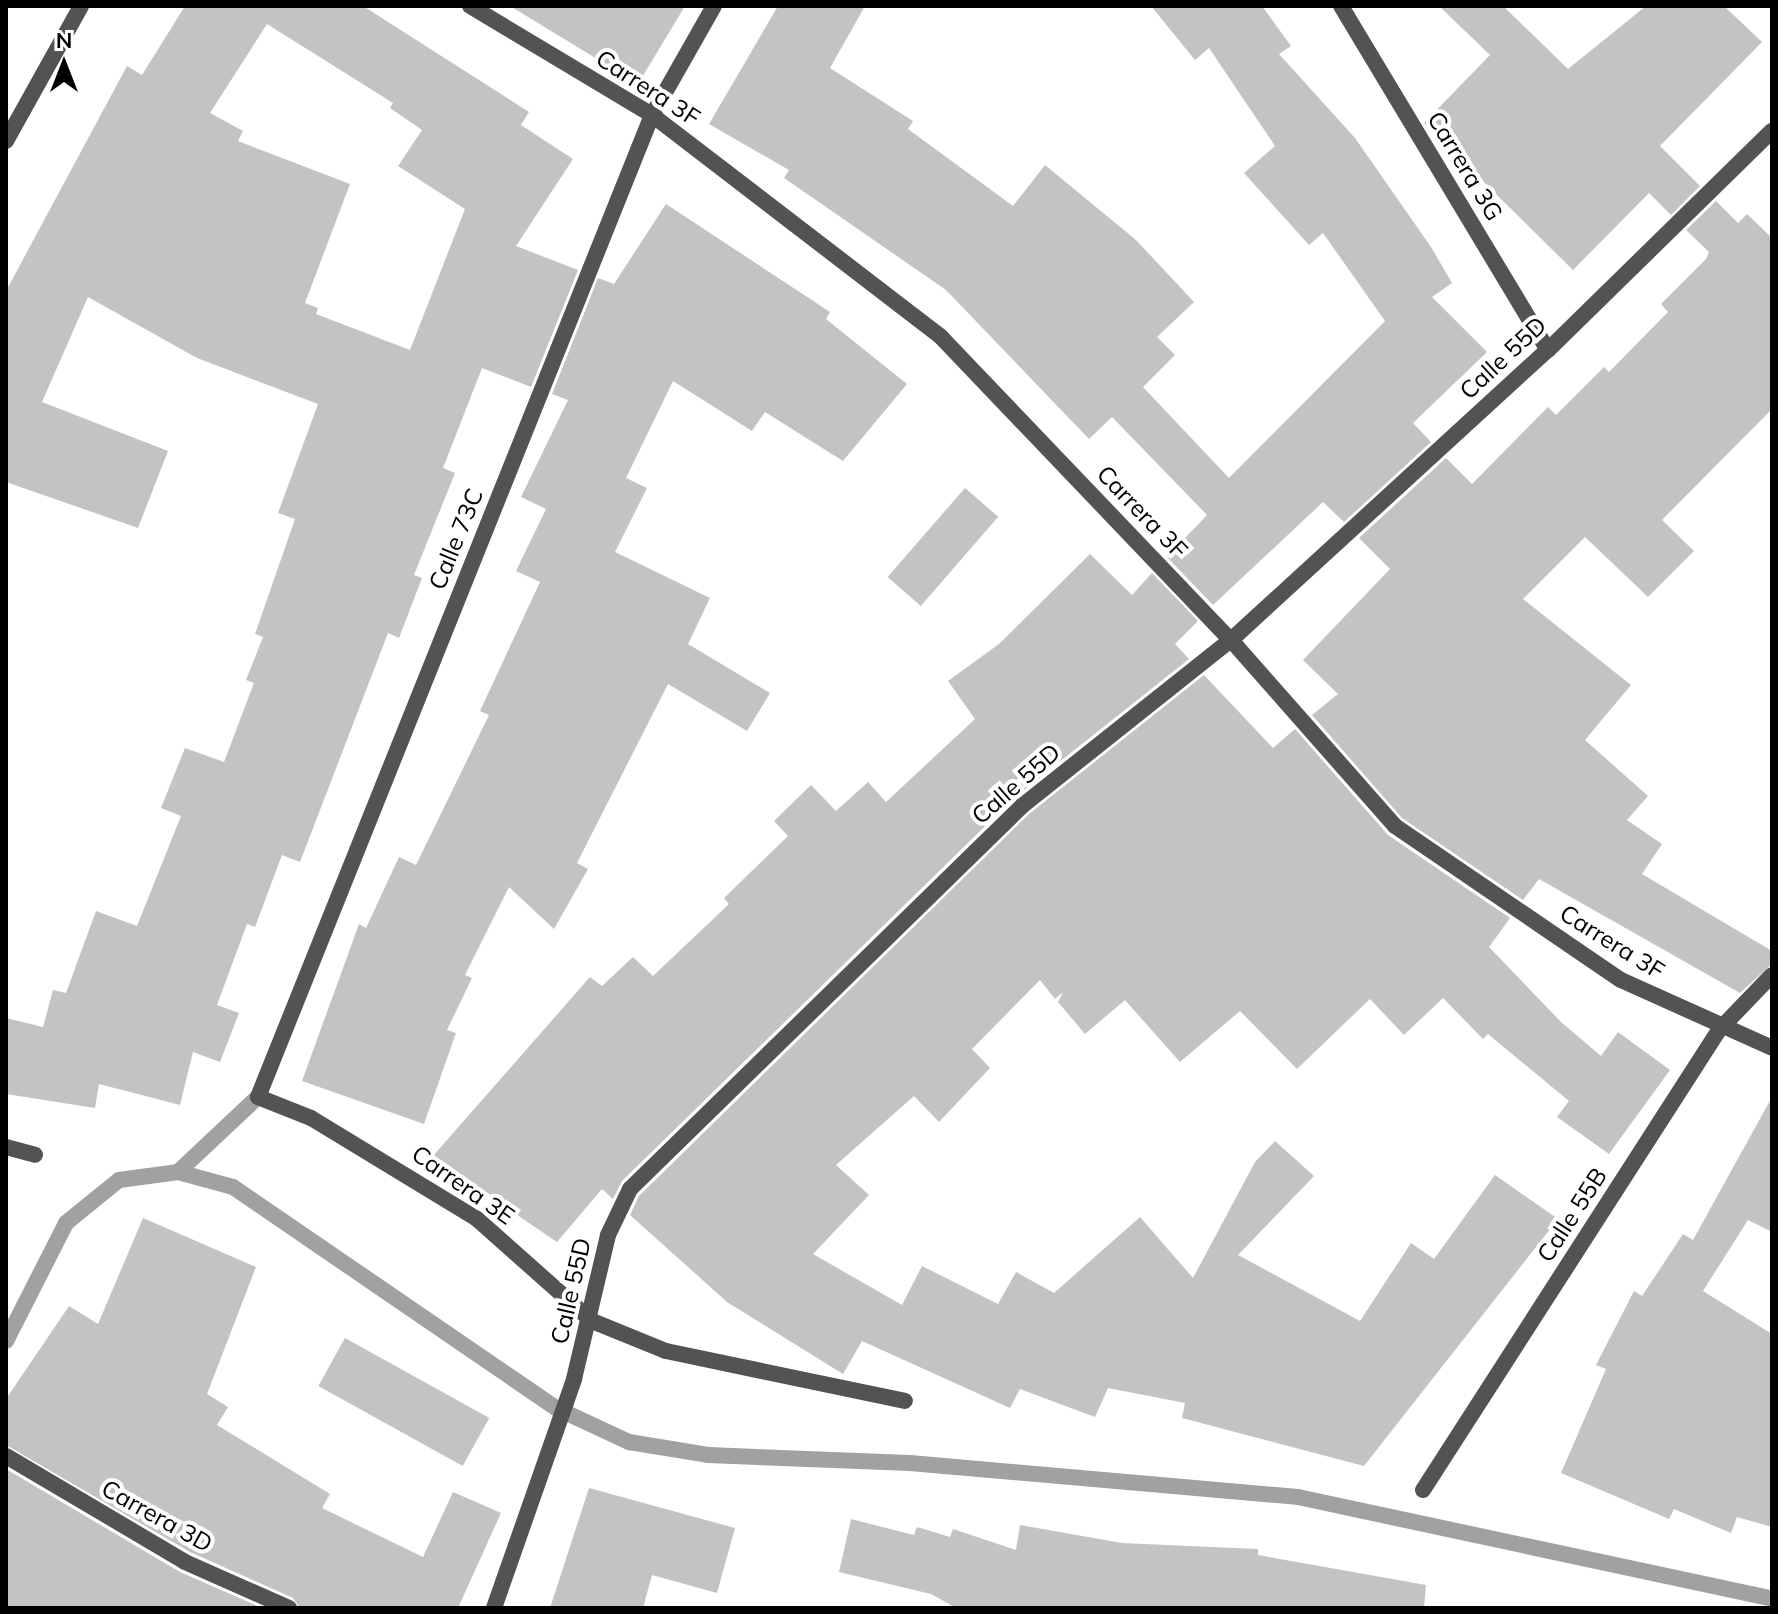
<!DOCTYPE html>
<html>
<head>
<meta charset="utf-8">
<style>
	body { margin:0 }
	#map { position:relative; width:1778px; height:1614px; overflow:hidden; background:#fff; font-family:Mulish,sans-serif }
	div>[style] { position:absolute }
	.stream>* { height:16px; margin:-8px; padding:0 8px; transform-origin:8px; border-radius:8px; background:#a1a1a1 }
	.building>* { inset:0; background:#c3c3c3; transform-origin:0 0 }
	.street>* { height:16px; margin:-8px; padding:0 8px; transform-origin:8px; border-radius:8px; background:#535353 }
	span { translate:-50% -50%; white-space:nowrap; text-align:center; line-height:1.15; -webkit-text-stroke:8px #fff; paint-order:stroke }
	.street-label { font-size:24px; color:#000 }
	.frame { position:absolute; inset:0; border:8px solid #000; pointer-events:none }
	.north { position:absolute; left:24px; top:24px; width:80px; height:80px; -webkit-text-stroke:6px #fff; paint-order:stroke; rotate:0deg; font-size:22px; font-weight:700; line-height:32px; text-align:center; color:#000 }
	.north::after { content:''; display:block; margin:auto; width:28px; height:36px; background:#000; clip-path:polygon(50% 0,100% 100%,50% 72%,0 100%) }
</style>
</head>
<body>
<div id="map">
	<div class="stream">
		<i style="left:178px;top:1172px;width:110px;rotate:-43.2deg"></i>
		<i style="left:6px;top:1341px;width:132px;rotate:-63deg"></i>
		<i style="left:66px;top:1223px;width:68px;rotate:-39.1deg"></i>
		<i style="left:119px;top:1180px;width:60px;rotate:-7.7deg"></i>
		<i style="left:178px;top:1172px;width:57px;rotate:15.3deg"></i>
		<i style="left:233px;top:1187px;width:391px;rotate:34.4deg"></i>
		<i style="left:556px;top:1408px;width:81px;rotate:25deg"></i>
		<i style="left:629px;top:1442px;width:80px;rotate:9.3deg"></i>
		<i style="left:708px;top:1455px;width:202px;rotate:2.3deg"></i>
		<i style="left:910px;top:1463px;width:389px;rotate:5deg"></i>
		<i style="left:1298px;top:1497px;width:485px;rotate:12.1deg"></i>
	</div>
	<div class="building">
		<i style="clip-path:polygon(evenodd,185px 6px,363px 6px,529px 112px,521px 125px,573px 159px,516px 246px,578px 270px,531px 387px,482px 368px,443px 468px,455px 473px,414px 575px,422px 578px,399px 638px,388px 633px,300px 862px,282px 855px,255px 927px,247px 924px,217px 1005px,239px 1013px,220px 1062px,193px 1052px,180px 1105px,99px 1084px,95px 1108px,6px 1094px,6px 1018px,43px 1027px,53px 990px,66px 993px,96px 911px,137px 926px,181px 816px,161px 808px,185px 748px,224px 762px,254px 683px,246px 680px,263px 637px,255px 634px,295px 519px,278px 513px,318px 404px,197px 358px,88px 297px,42px 402px,168px 451px,138px 528px,6px 482px,6px 291px,127px 66px,142px 75px,185px 6px,267px 24px,393px 103px,390px 108px,422px 130px,398px 166px,465px 209px,410px 350px,316px 314px,318px 308px,305px 303px,350px 184px,238px 141px,243px 131px,210px 113px,267px 24px)"></i>
		<i style="clip-path:polygon(510px 6px,685px 6px,638px 84px)"></i>
		<i style="clip-path:polygon(778px 6px,865px 6px,830px 68px,913px 121px,908px 129px,1013px 206px,1045px 165px,1136px 240px,1194px 302px,1157px 337px,1175px 355px,1143px 387px,1229px 478px,1385px 321px,1323px 233px,1309px 245px,1244px 173px,1275px 146px,1209px 48px,1195px 60px,1151px 6px,1262px 6px,1291px 46px,1279px 54px,1355px 138px,1431px 247px,1452px 283px,1432px 297px,1487px 352px,1413px 423px,1431px 442px,1344px 522px,1323px 502px,1213px 605px,1167px 557px,1207px 515px,1112px 417px,1089px 439px,946px 290px,784px 178px,789px 170px,709px 124px)"></i>
		<i style="clip-path:polygon(1439px 6px,1503px 6px,1568px 69px,1646px 6px,1724px 6px,1762px 42px,1660px 146px,1700px 186px,1671px 215px,1649px 193px,1573px 270px,1424px 123px,1490px 55px)"></i>
		<i style="clip-path:polygon(1716px 201px,1738px 223px,1747px 214px,1772px 238px,1772px 409px,1662px 520px,1694px 551px,1648px 597px,1585px 537px,1523px 599px,1631px 685px,1585px 740px,1648px 796px,1627px 820px,1662px 844px,1642px 874px,1772px 951px,1772px 964px,1740px 993px,1539px 879px,1523px 900px,1402px 818px,1312px 715px,1338px 694px,1303px 660px,1390px 569px,1359px 538px,1446px 458px,1472px 484px,1548px 407px,1556px 415px,1604px 367px,1609px 372px,1668px 312px,1661px 304px,1706px 259px,1709px 252px,1686px 230px)"></i>
		<i style="clip-path:polygon(666px 204px,830px 312px,826px 319px,907px 384px,843px 461px,765px 412px,752px 431px,673px 381px,626px 478px,647px 488px,615px 552px,710px 598px,688px 644px,770px 693px,747px 731px,668px 684px,577px 863px,588px 869px,554px 929px,509px 887px,465px 975px,472px 978px,447px 1030px,456px 1033px,424px 1124px,302px 1081px,359px 924px,366px 928px,399px 857px,416px 865px,489px 715px,480px 711px,540px 582px,516px 571px,546px 509px,521px 497px,568px 400px,552px 394px,598px 278px,614px 284px)"></i>
		<i style="left:965px;top:488px;width:44px;height:118px;rotate:41deg"></i>
		<i style="clip-path:polygon(1090px 554px,1132px 595px,1152px 573px,1198px 621px,1175px 644px,1189px 659px,1014px 798px,622px 1181px,613px 1199px,602px 1189px,557px 1242px,432px 1157px,590px 977px,602px 986px,633px 957px,653px 976px,729px 904px,724px 898px,788px 836px,774px 821px,811px 785px,836px 811px,868px 782px,886px 802px,975px 719px,948px 681px,999px 644px)"></i>
		<i style="clip-path:polygon(1204px 675px,1273px 748px,1295px 729px,1388px 835px,1510px 918px,1489px 947px,1561px 1022px,1601px 1056px,1618px 1032px,1670px 1070px,1609px 1154px,1557px 1117px,1569px 1101px,1488px 1034px,1483px 1039px,1443px 998px,1404px 1035px,1370px 999px,1297px 1069px,1240px 1011px,1180px 1062px,1125px 1000px,1085px 1034px,1058px 1002px,1063px 992px,1055px 999px,1040px 980px,972px 1049px,990px 1068px,939px 1122px,914px 1096px,836px 1165px,869px 1195px,813px 1254px,902px 1305px,922px 1266px,998px 1304px,1016px 1272px,1054px 1293px,1140px 1217px,1193px 1278px,1255px 1162px,1275px 1141px,1314px 1176px,1238px 1255px,1360px 1321px,1411px 1243px,1434px 1259px,1495px 1175px,1558px 1219px,1364px 1466px,1182px 1418px,1185px 1403px,1108px 1388px,1095px 1417px,1020px 1389px,1010px 1408px,862px 1341px,843px 1374px,727px 1302px,630px 1215px,639px 1196px,1029px 814px)"></i>
		<i style="clip-path:polygon(1772px 1097px,1772px 1232px,1748px 1220px,1703px 1291px,1772px 1334px,1772px 1527px,1737px 1517px,1731px 1533px,1674px 1509px,1669px 1519px,1561px 1473px,1606px 1369px,1596px 1365px,1634px 1291px,1642px 1296px,1683px 1234px,1693px 1240px)"></i>
		<i style="clip-path:polygon(143px 1218px,256px 1267px,207px 1394px,228px 1407px,217px 1425px,330px 1494px,322px 1508px,423px 1557px,453px 1492px,501px 1513px,458px 1608px,300px 1608px,293px 1598px,190px 1552px,6px 1445px,6px 1399px,69px 1306px,98px 1324px)"></i>
		<i style="left:345px;top:1338px;width:165px;height:55px;rotate:29deg"></i>
		<i style="clip-path:polygon(6px 1469px,180px 1572px,262px 1608px,6px 1608px)"></i>
		<i style="clip-path:polygon(589px 1488px,735px 1528px,717px 1593px,652px 1575px,643px 1608px,550px 1608px)"></i>
		<i style="clip-path:polygon(851px 1519px,914px 1535px,917px 1527px,950px 1537px,953px 1529px,1016px 1550px,1020px 1525px,1122px 1543px,1258px 1549px,1258px 1555px,1426px 1585px,1424px 1608px,956px 1608px,931px 1594px,839px 1572px)"></i>
	</div>
	<div class="street">
		<i style="left:470px;top:6px;width:212px;rotate:30.9deg"></i>
		<i style="left:652px;top:115px;width:364px;rotate:37.5deg"></i>
		<i style="left:941px;top:337px;width:419px;rotate:46.3deg"></i>
		<i style="left:1231px;top:640px;width:248px;rotate:48.6deg"></i>
		<i style="left:1395px;top:826px;width:273px;rotate:34.3deg"></i>
		<i style="left:1621px;top:980px;width:166px;rotate:24.2deg"></i>
		<i style="left:714px;top:6px;width:125px;rotate:119.6deg"></i>
		<i style="left:652px;top:115px;width:1058px;rotate:111.86deg"></i>
		<i style="left:258px;top:1097px;width:57px;rotate:21.6deg"></i>
		<i style="left:311px;top:1118px;width:194px;rotate:31.3deg"></i>
		<i style="left:477px;top:1219px;width:154px;rotate:41.6deg"></i>
		<i style="left:592px;top:1321px;width:80px;rotate:22.1deg"></i>
		<i style="left:666px;top:1351px;width:244px;rotate:11.8deg"></i>
		<i style="left:1341px;top:6px;width:401px;rotate:59deg"></i>
		<i style="left:6px;top:141px;width:154px;rotate:-60.9deg"></i>
		<i style="left:6px;top:1147px;width:30px;rotate:15deg"></i>
		<i style="left:6px;top:1456px;width:208px;rotate:30.6deg"></i>
		<i style="left:185px;top:1562px;width:114px;rotate:23.9deg"></i>
		<i style="left:1423px;top:1490px;width:547px;rotate:-57.24deg"></i>
		<i style="left:1719px;top:1030px;width:76px;rotate:-46.1deg"></i>
		<i style="left:494px;top:1608px;width:243px;rotate:-70.7deg"></i>
		<i style="left:574px;top:1379px;width:148px;rotate:-76.7deg"></i>
		<i style="left:608px;top:1235px;width:51px;rotate:-64.4deg"></i>
		<i style="left:630px;top:1189px;width:548px;rotate:-44.33deg"></i>
		<i style="left:1022px;top:806px;width:267px;rotate:-38.5deg"></i>
		<i style="left:1231px;top:640px;width:430px;rotate:-42.5deg"></i>
		<i style="left:1548px;top:350px;width:313px;rotate:-44.4deg"></i>
	</div>
	<div class="street-label">
		<span style="left:648px;top:88px;rotate:33deg">Carrera 3F</span>
		<span style="left:1465px;top:166px;rotate:59deg">Carrera 3G</span>
		<span style="left:1503px;top:358px;rotate:-43deg">Calle 55D</span>
		<span style="left:1142px;top:512px;rotate:46deg">Carrera 3F</span>
		<span style="left:456px;top:539px;rotate:-68deg">Calle 73C</span>
		<span style="left:1016px;top:784px;rotate:-41deg">Calle 55D</span>
		<span style="left:1612px;top:942px;rotate:32deg">Carrera 3F</span>
		<span style="left:463px;top:1185px;rotate:35deg">Carrera 3E</span>
		<span style="left:1572px;top:1215px;rotate:-57deg">Calle 55B</span>
		<span style="left:571px;top:1291px;rotate:-77deg">Calle 55D</span>
		<span style="left:157px;top:1516px;rotate:29deg">Carrera 3D</span>
	</div>
	<div class="frame"></div>
	<div class="north">N</div>
</div>
</body>
</html>
